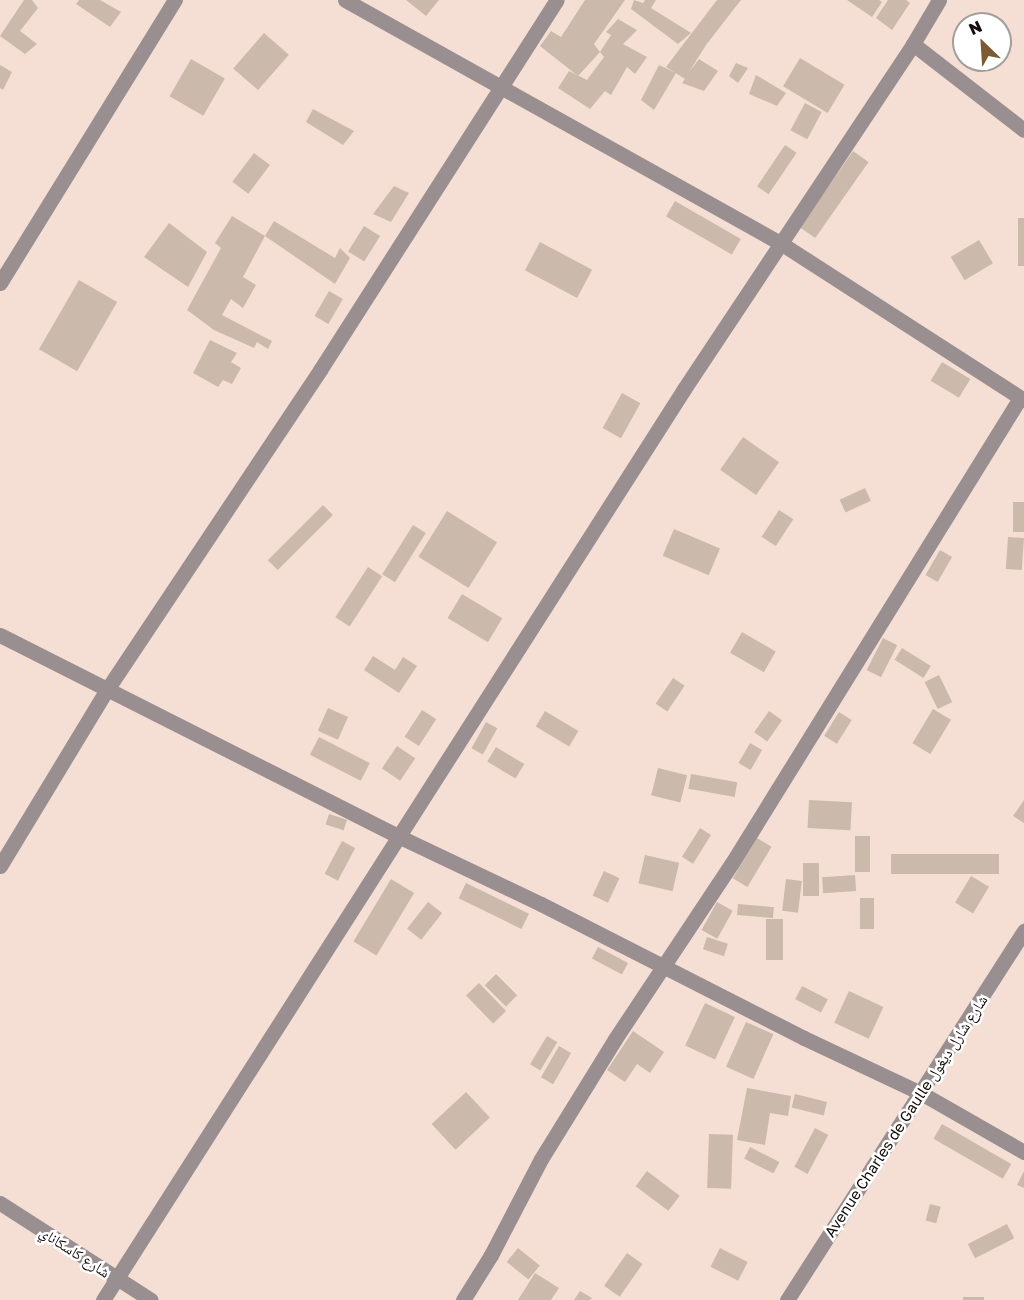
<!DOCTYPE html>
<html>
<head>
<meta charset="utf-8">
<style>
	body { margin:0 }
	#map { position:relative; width:1024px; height:1300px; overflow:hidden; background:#f5dfd4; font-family:"Golos Text","Noto Naskh Arabic",sans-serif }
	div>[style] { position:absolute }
	.building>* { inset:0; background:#cbbaab; transform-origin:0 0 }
	.minor>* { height:15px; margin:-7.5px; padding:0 7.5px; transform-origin:7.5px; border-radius:7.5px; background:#998f90 }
	.tertiary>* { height:15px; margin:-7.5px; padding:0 7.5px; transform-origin:7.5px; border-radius:7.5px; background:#998f90 }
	span { translate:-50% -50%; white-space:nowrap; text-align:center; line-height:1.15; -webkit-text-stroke:5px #fff; paint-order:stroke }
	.street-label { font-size:15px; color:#130c08 }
	.north { position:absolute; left:952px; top:12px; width:60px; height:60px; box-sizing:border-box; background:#fff; border:2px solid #a19e9c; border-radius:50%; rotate:335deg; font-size:16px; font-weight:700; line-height:24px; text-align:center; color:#130c08 }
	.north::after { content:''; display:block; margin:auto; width:21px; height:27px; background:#7a5c30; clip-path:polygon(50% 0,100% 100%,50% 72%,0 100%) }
</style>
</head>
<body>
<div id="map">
	<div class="building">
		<i style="clip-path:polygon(24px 0,32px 0,38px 8px,20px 31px,37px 44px,25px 54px,0 36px)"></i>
		<i style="clip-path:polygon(79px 0,100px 0,121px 12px,110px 27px,76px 4px)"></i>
		<i style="clip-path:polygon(406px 0,439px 0,426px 16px)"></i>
		<i style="clip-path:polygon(585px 0,625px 0,594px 44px,600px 52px,578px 76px,540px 46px,551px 31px,561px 37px)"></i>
		<i style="clip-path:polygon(634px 0,643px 3px,645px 0,656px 0,651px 8px,691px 33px,678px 44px,631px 9px)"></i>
		<i style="clip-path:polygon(717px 0,741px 0,706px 45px,689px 72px,699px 59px,718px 71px,704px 91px,682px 83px,685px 79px,666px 67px)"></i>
		<i style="clip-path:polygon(847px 0,879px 0,882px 2px,872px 17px)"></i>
		<i style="clip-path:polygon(888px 0,906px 0,910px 3px,892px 30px,876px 18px)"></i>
		<i style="clip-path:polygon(618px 19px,637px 30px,623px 44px,647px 57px,635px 74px,627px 67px,611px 95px,605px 91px,590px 109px,558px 88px,569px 71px,587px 80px,604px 57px,600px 52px,611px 35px,606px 32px)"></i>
		<i style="left:264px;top:33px;width:33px;height:47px;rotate:41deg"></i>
		<i style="left:800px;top:58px;width:52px;height:33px;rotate:31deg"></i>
		<i style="left:191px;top:59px;width:39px;height:43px;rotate:30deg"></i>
		<i style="clip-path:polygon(736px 63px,748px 68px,738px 83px,729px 76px)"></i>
		<i style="clip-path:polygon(0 65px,12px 72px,3px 90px,0 88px)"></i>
		<i style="clip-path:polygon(659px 65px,676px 73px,654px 110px,641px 100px)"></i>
		<i style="clip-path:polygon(756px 75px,786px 93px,777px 106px,749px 94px)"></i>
		<i style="left:805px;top:103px;width:19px;height:31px;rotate:28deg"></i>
		<i style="clip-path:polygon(313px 109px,354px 131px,343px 145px,306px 122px)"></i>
		<i style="left:785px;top:145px;width:14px;height:50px;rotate:34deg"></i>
		<i style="left:853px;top:151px;width:19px;height:93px;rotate:35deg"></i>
		<i style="left:254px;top:153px;width:20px;height:36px;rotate:37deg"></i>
		<i style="clip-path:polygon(394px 186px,409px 193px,391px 222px,373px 214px)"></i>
		<i style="left:675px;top:201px;width:76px;height:18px;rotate:30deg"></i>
		<i style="clip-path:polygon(232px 216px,265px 236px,243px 277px,256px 285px,243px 308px,231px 299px,222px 315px,272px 341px,268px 349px,257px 342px,254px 348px,214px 330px,187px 310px,221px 248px,215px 243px)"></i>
		<i style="left:1018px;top:218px;width:6px;height:48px"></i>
		<i style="clip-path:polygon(274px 221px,335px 258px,340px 248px,350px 258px,335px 284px,265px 236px)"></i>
		<i style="clip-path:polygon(169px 223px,207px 252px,188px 287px,144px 257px)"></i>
		<i style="left:364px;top:226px;width:19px;height:30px;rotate:32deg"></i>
		<i style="left:979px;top:240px;width:27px;height:33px;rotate:59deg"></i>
		<i style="left:540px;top:242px;width:59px;height:32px;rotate:28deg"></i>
		<i style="left:79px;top:280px;width:44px;height:80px;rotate:30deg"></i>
		<i style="left:329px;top:291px;width:16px;height:29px;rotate:30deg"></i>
		<i style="clip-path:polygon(210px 340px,237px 353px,231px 362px,241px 368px,232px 384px,223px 380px,218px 387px,193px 373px)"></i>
		<i style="left:942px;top:362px;width:33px;height:22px;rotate:31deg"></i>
		<i style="left:622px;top:393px;width:21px;height:40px;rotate:29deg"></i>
		<i style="left:743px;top:437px;width:44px;height:40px;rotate:35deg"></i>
		<i style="left:865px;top:488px;width:14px;height:28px;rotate:65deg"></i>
		<i style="left:1013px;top:502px;width:11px;height:30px"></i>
		<i style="left:323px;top:505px;width:14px;height:78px;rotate:45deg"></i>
		<i style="left:779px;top:510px;width:17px;height:32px;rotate:33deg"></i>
		<i style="left:447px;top:511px;width:59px;height:54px;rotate:32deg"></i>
		<i style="left:413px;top:525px;width:15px;height:58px;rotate:32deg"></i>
		<i style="left:674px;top:529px;width:50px;height:29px;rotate:23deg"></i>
		<i style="left:1008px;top:537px;width:16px;height:32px;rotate:4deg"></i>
		<i style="left:940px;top:550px;width:14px;height:29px;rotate:30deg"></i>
		<i style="left:368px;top:567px;width:17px;height:60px;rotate:33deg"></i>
		<i style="left:462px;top:594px;width:47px;height:28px;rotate:31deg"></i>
		<i style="left:742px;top:632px;width:39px;height:24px;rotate:30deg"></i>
		<i style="left:883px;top:638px;width:16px;height:36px;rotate:27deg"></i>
		<i style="left:902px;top:648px;width:34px;height:14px;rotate:32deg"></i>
		<i style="clip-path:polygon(373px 656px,395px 670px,403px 657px,417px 666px,399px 693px,364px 670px)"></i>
		<i style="left:939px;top:675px;width:30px;height:16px;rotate:64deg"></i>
		<i style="left:673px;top:678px;width:14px;height:31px;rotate:34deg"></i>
		<i style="left:328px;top:708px;width:22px;height:25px;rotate:24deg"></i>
		<i style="left:933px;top:709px;width:21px;height:40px;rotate:31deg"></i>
		<i style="left:422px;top:710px;width:17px;height:32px;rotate:33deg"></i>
		<i style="left:545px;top:711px;width:39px;height:18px;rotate:31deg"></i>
		<i style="left:769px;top:711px;width:16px;height:26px;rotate:35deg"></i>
		<i style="left:839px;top:712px;width:15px;height:28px;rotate:32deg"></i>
		<i style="left:486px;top:722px;width:13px;height:30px;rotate:29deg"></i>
		<i style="left:319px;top:737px;width:57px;height:20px;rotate:27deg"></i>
		<i style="left:750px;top:743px;width:14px;height:23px;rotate:30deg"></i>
		<i style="left:397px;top:746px;width:22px;height:27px;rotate:34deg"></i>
		<i style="left:496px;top:747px;width:33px;height:17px;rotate:31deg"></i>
		<i style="left:658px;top:768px;width:30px;height:28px;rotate:14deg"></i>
		<i style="left:691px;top:774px;width:47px;height:15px;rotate:10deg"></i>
		<i style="left:809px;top:800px;width:43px;height:28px;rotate:3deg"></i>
		<i style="clip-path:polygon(1024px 800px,1024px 823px,1013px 816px)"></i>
		<i style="left:329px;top:814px;width:19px;height:11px;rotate:18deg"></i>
		<i style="left:700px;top:828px;width:13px;height:34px;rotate:32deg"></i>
		<i style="left:855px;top:836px;width:15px;height:36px"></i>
		<i style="left:757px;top:838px;width:17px;height:47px;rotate:31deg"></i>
		<i style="left:342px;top:841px;width:15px;height:37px;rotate:28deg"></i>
		<i style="left:999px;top:854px;width:20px;height:108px;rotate:90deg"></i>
		<i style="left:645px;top:855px;width:35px;height:29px;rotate:13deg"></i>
		<i style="left:803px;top:863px;width:16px;height:33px"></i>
		<i style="left:604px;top:871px;width:17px;height:27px;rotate:25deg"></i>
		<i style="left:855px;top:875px;width:16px;height:33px;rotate:86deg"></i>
		<i style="left:971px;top:876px;width:21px;height:31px;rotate:31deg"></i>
		<i style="left:391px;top:879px;width:27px;height:73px;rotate:31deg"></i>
		<i style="left:786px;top:879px;width:16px;height:32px;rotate:7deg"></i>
		<i style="left:466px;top:883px;width:70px;height:17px;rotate:26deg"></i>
		<i style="left:860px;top:898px;width:14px;height:31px"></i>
		<i style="left:428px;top:902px;width:18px;height:34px;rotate:38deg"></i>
		<i style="left:717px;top:902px;width:18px;height:32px;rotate:29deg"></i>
		<i style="left:738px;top:904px;width:36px;height:11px;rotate:5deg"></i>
		<i style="left:766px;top:919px;width:17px;height:41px"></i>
		<i style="left:707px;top:937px;width:22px;height:13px;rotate:18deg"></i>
		<i style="left:598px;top:947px;width:34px;height:13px;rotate:28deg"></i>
		<i style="left:496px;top:974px;width:30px;height:16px;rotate:45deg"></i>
		<i style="left:479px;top:983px;width:39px;height:18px;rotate:46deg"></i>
		<i style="left:802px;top:986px;width:29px;height:15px;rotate:27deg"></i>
		<i style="left:849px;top:991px;width:38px;height:35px;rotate:25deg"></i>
		<i style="left:705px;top:1003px;width:33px;height:47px;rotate:25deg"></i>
		<i style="left:746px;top:1022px;width:30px;height:49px;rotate:24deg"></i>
		<i style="clip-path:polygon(633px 1031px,664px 1052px,650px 1073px,637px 1064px,625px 1082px,607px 1070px)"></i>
		<i style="left:547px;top:1036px;width:12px;height:33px;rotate:31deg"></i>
		<i style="left:559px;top:1046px;width:14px;height:36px;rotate:30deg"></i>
		<i style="clip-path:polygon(747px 1088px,791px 1096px,788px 1116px,770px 1113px,765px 1145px,737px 1140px)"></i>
		<i style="left:466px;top:1092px;width:35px;height:47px;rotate:47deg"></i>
		<i style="left:795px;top:1094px;width:33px;height:14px;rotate:14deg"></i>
		<i style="left:942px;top:1124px;width:80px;height:17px;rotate:30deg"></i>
		<i style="left:815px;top:1128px;width:15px;height:44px;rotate:28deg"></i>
		<i style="left:709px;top:1134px;width:24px;height:54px;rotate:2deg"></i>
		<i style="left:750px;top:1147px;width:33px;height:13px;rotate:27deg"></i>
		<i style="left:647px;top:1171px;width:41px;height:19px;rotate:37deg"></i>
		<i style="clip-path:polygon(1024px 1171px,1024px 1188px,1017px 1185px)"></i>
		<i style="left:930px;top:1204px;width:11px;height:17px;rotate:15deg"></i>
		<i style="left:1007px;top:1224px;width:16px;height:44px;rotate:63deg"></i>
		<i style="left:518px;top:1248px;width:28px;height:18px;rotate:39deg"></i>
		<i style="left:720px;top:1248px;width:31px;height:21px;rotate:27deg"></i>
		<i style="left:627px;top:1253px;width:19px;height:40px;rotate:35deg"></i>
		<i style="clip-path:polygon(535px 1273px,559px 1288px,551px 1300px,518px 1300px)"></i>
		<i style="clip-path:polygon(580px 1291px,592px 1298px,590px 1300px,574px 1300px)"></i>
		<i style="left:963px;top:1297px;width:21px;height:3px"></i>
	</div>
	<div class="minor">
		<i style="left:345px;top:0;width:501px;rotate:29.18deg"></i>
		<i style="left:782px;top:244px;width:288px;rotate:32.8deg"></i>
		<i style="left:913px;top:44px;width:140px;rotate:37.8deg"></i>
		<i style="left:0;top:283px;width:333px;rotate:-58.3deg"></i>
		<i style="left:0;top:635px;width:448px;rotate:26.8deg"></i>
		<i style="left:400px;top:837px;width:156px;rotate:25.4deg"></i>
		<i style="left:541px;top:904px;width:295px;rotate:27deg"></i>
		<i style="left:804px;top:1038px;width:129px;rotate:25.2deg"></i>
		<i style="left:921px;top:1093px;width:119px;rotate:29.8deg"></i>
		<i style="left:0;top:866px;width:205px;rotate:-58.8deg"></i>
		<i style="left:106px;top:691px;width:386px;rotate:-56.3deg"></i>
		<i style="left:320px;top:370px;width:439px;rotate:-57.4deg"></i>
		<i style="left:103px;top:1300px;width:1081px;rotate:-57.47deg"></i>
		<i style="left:684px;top:389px;width:414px;rotate:-56.4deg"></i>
		<i style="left:913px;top:44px;width:51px;rotate:-59.4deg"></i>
		<i style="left:463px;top:1300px;width:53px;rotate:-58.1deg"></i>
		<i style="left:491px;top:1255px;width:108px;rotate:-62.5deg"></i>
		<i style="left:541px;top:1159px;width:141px;rotate:-58.3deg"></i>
		<i style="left:615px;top:1039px;width:211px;rotate:-56.4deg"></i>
		<i style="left:732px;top:863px;width:547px;rotate:-58.23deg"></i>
		<i style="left:787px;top:1300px;width:439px;rotate:-57.3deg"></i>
	</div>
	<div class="tertiary">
		<i style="left:0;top:1203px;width:179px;rotate:32.7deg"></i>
	</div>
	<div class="street-label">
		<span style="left:906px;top:1116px;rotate:-57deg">Avenue Charles de Gaulle شارع شارل ديغول</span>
		<span style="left:75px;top:1252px;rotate:33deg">شارع كاسكاناي</span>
	</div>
	<div class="north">N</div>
</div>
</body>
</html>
